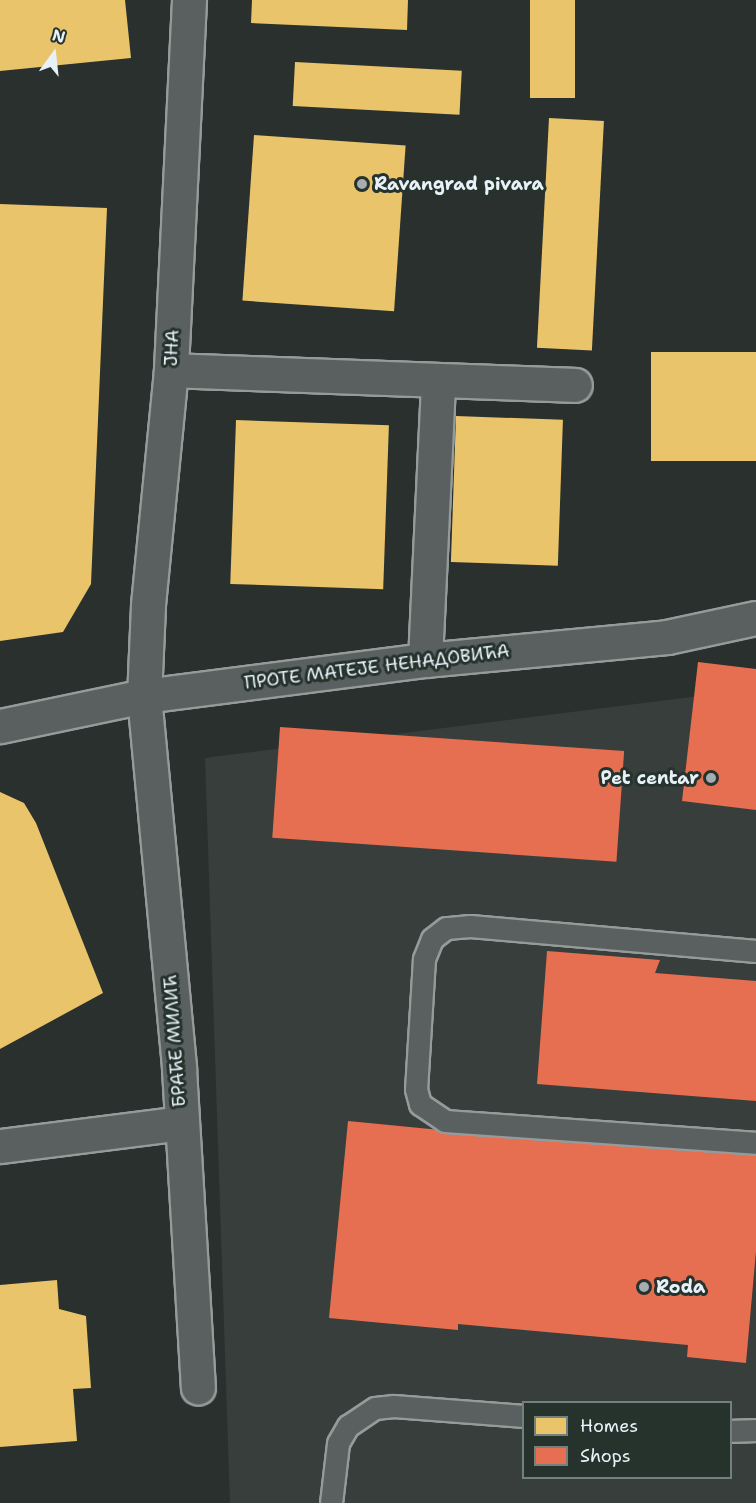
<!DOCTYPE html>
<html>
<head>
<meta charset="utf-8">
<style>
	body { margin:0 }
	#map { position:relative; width:756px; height:1503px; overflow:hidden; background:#29302d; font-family:"Shantell Sans",sans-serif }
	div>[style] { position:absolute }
	.built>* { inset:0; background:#383e3c }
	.homes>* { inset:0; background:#e9c46a; transform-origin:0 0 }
	.shops>* { inset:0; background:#e76f51; transform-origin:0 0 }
	.roads { filter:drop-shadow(2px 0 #959a9a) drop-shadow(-2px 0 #959a9a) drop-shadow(0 2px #959a9a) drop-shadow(0 -2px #959a9a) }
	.lane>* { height:21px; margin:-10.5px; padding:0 10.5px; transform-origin:10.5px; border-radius:10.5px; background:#5a6060 }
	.street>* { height:33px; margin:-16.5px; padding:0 16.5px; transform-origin:16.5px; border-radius:16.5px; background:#5a6060 }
	.dots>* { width:16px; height:16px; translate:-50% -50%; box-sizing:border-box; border:3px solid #26332d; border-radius:50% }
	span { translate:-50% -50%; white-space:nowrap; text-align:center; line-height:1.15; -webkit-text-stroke:6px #26332d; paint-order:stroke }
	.poi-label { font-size:18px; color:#e8f1f8; font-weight:700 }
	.left { translate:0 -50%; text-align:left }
	.right { translate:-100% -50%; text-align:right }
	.street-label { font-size:18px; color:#e8f1f8 }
	.legend { position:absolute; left:522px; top:1401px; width:210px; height:78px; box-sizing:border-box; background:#26332d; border:2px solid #747f7e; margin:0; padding:8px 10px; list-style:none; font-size:18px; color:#e8f1f8 }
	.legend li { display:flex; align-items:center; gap:12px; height:30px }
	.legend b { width:30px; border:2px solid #747f7e }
	.north { position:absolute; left:24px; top:24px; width:60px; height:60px; -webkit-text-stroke:4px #26332d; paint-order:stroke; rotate:15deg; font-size:16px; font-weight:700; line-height:24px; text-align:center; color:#e8f1f8 }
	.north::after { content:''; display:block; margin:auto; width:21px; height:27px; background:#e8f1f8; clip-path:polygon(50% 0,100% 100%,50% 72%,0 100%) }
</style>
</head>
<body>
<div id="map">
	<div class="built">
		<i style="clip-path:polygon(evenodd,756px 689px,756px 1503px,230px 1503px,205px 758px,756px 689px,524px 1402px,730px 1402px,730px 1478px,524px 1478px,524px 1402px)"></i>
	</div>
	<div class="homes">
		<i style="clip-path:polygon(0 0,125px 0,131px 58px,0 71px)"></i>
		<i style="clip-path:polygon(252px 0,408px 0,407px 30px,251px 23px)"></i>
		<i style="left:530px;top:0;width:45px;height:98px"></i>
		<i style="left:295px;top:62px;width:167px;height:44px;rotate:3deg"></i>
		<i style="left:549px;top:118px;width:55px;height:230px;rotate:3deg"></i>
		<i style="left:254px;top:135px;width:152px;height:166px;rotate:4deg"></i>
		<i style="clip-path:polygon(0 204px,107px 208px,91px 584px,63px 632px,0 641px)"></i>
		<i style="left:756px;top:352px;width:109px;height:105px;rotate:90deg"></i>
		<i style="left:456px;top:416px;width:107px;height:146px;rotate:2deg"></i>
		<i style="left:236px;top:420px;width:153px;height:164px;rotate:2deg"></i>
		<i style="clip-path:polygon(0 792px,24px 803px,36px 823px,103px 993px,0 1049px)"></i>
		<i style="clip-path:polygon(57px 1280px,59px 1309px,86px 1316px,91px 1388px,73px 1389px,77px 1441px,0 1447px,0 1285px)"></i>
	</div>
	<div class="shops">
		<i style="clip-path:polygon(698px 662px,756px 669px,756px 810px,682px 801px)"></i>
		<i style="left:280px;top:727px;width:345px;height:111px;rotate:4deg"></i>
		<i style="clip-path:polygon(547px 951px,660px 960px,655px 973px,756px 981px,756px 1101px,537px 1084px)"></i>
		<i style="clip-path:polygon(348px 1121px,471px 1133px,471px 1127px,756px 1154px,756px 1251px,746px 1363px,687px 1357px,688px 1345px,458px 1324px,458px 1330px,329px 1318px)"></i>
	</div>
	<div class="roads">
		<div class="lane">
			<i style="left:756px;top:951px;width:287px;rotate:-175deg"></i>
			<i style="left:470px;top:926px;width:24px;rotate:175deg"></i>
			<i style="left:446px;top:928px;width:18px;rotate:142deg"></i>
			<i style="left:432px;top:939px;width:22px;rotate:112deg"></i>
			<i style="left:424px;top:959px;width:130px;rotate:93.5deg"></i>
			<i style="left:416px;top:1089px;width:16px;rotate:75deg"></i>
			<i style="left:420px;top:1104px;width:30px;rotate:34deg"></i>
			<i style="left:445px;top:1121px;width:312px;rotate:4deg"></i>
			<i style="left:730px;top:1431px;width:26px;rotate:-2deg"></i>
			<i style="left:331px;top:1503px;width:60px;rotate:-83.3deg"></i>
			<i style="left:338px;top:1443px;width:20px;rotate:-60deg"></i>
			<i style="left:348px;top:1426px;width:32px;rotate:-34deg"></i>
			<i style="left:375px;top:1408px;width:19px;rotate:-6deg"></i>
			<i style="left:394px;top:1406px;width:130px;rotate:4.4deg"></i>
		</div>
		<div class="street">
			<i style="left:189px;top:0;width:370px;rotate:92.8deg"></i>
			<i style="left:171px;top:370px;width:237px;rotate:95.6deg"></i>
			<i style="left:148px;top:606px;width:90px;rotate:92.5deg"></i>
			<i style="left:144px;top:696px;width:375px;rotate:84.6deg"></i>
			<i style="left:179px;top:1069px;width:319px;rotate:86.6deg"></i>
			<i style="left:171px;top:370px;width:404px;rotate:2.1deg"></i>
			<i style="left:425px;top:660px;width:278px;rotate:-87.3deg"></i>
			<i style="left:0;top:726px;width:147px;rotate:-11.8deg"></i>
			<i style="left:144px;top:696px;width:283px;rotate:-7.3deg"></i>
			<i style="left:425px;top:660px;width:243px;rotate:-5.4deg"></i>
			<i style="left:667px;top:637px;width:91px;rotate:-12.1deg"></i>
			<i style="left:0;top:1146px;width:182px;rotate:-7.2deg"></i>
		</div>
	</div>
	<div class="dots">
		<i style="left:362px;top:184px;background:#a5adb1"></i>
		<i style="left:711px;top:778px;background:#a5adb1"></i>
		<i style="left:644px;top:1287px;background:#a5adb1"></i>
	</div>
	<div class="poi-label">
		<span class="left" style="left:374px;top:184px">Ravangrad pivara</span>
		<span class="right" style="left:699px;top:778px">Pet centar</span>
		<span class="left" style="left:656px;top:1287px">Roda</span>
	</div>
	<div class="street-label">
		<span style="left:172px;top:348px;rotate:-87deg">ЈНА</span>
		<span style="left:377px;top:667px;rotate:-7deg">ПРОТЕ МАТЕЈЕ НЕНАДОВИЋА</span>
		<span style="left:175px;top:1041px;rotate:-94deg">БРАЋЕ МИЛИЋ</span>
	</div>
	<ul class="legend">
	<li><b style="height:16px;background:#e9c46a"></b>Homes</li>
	<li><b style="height:16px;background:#e76f51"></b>Shops</li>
	</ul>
	<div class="north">N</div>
</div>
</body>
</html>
